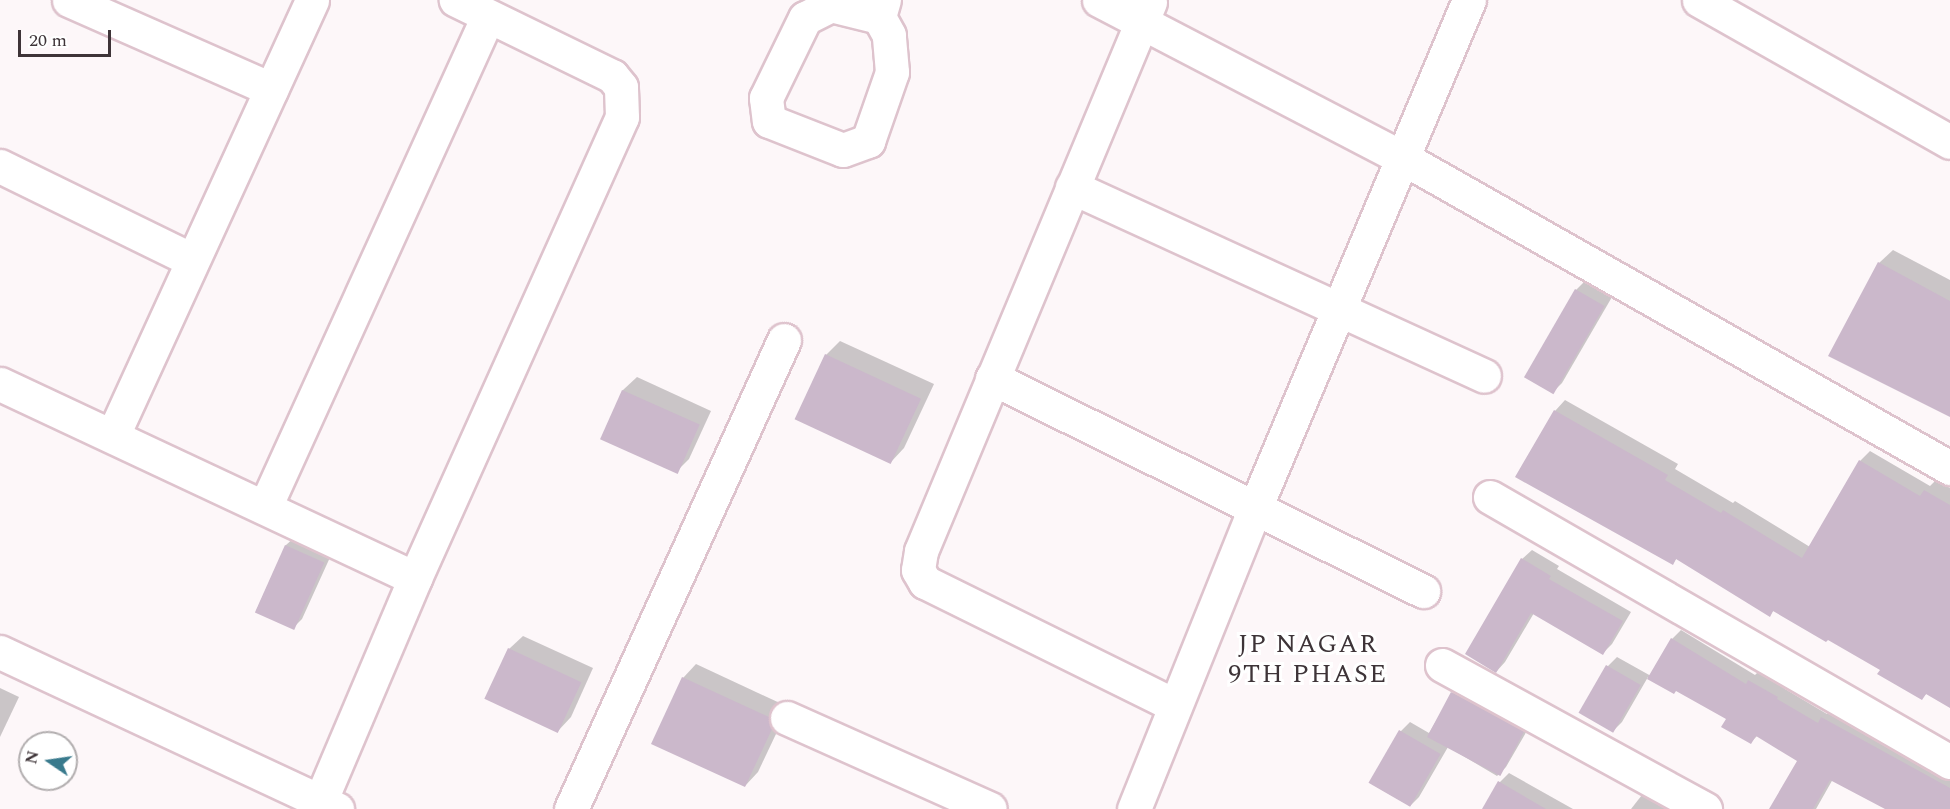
<!DOCTYPE html>
<html>
<head>
<meta charset="utf-8">
<style>
	body { margin:0 }
	#map { position:relative; width:1950px; height:809px; overflow:hidden; background:#fdf7f9; font-family:Spectral,serif }
	div>[style] { position:absolute }
	.shadow>* { inset:0; background:#0003 }
	.building>* { inset:0; background:#cbb8cb; transform-origin:0 0 }
	.roads { filter:drop-shadow(2px 0 #dec3cd) drop-shadow(-2px 0 #dec3cd) drop-shadow(0 2px #dec3cd) drop-shadow(0 -2px #dec3cd) }
	.minor>* { height:33px; margin:-16.5px; padding:0 16.5px; transform-origin:16.5px; border-radius:16.5px; background:#fff }
	span { translate:-50% -50%; white-space:nowrap; text-align:center; line-height:1.15; -webkit-text-stroke:6px #fff; paint-order:stroke }
	.neighbourhood-label { font-size:26px; color:#3e3438; letter-spacing:1.5px }
	.north { position:absolute; left:18px; top:731px; width:60px; height:60px; box-sizing:border-box; background:#fff; border:2px solid #b2aeaf; border-radius:50%; rotate:283deg; font-size:16px; font-weight:700; line-height:24px; text-align:center; color:#3e3438 }
	.north::after { content:''; display:block; margin:auto; width:21px; height:27px; background:#397a8d; clip-path:polygon(50% 0,100% 100%,50% 72%,0 100%) }
	.scale { position:absolute; left:18px; top:30px; width:93px; height:27px; box-sizing:border-box; border:3px solid #3e3438; border-top:0; padding-left:8px; font-size:18px; line-height:21px; white-space:nowrap; color:#3e3438; -webkit-text-stroke:4px #fff; paint-order:stroke }
</style>
</head>
<body>
<div id="map">
	<div class="shadow">
		<i style="clip-path:polygon(1893px 250px,1950px 280px,1950px 415px,1879px 263px)"></i>
		<i style="clip-path:polygon(1585px 281px,1612px 297px,1562px 383px,1553px 392px,1576px 290px)"></i>
		<i style="clip-path:polygon(840px 341px,934px 384px,904px 448px,891px 462px,826px 355px)"></i>
		<i style="clip-path:polygon(637px 377px,711px 411px,689px 459px,676px 472px,602px 438px,623px 390px)"></i>
		<i style="clip-path:polygon(1565px 400px,1678px 464px,1675px 469px,1733px 503px,1735px 501px,1810px 547px,1860px 461px,1870px 451px,1930px 486px,1936px 480px,1950px 488px,1950px 706px,1927px 693px,1922px 698px,1882px 669px,1828px 638px,1774px 610px,1770px 615px,1677px 558px,1673px 563px,1555px 411px)"></i>
		<i style="clip-path:polygon(296px 536px,332px 553px,302px 619px,293px 628px,256px 611px,286px 545px)"></i>
		<i style="clip-path:polygon(1532px 550px,1559px 566px,1557px 569px,1631px 612px,1612px 644px,1603px 653px,1534px 613px,1505px 662px,1496px 672px,1522px 559px)"></i>
		<i style="clip-path:polygon(1681px 630px,1755px 675px,1759px 671px,1786px 687px,1785px 689px,1827px 714px,1832px 709px,1950px 774px,1950px 809px,1891px 809px,1833px 779px,1816px 809px,1771px 809px,1799px 760px,1758px 735px,1751px 742px,1728px 719px,1676px 689px,1674px 692px,1648px 677px,1622px 722px,1613px 731px,1608px 666px,1617px 657px,1651px 676px,1672px 639px)"></i>
		<i style="clip-path:polygon(523px 636px,593px 668px,571px 717px,558px 731px,509px 649px)"></i>
		<i style="clip-path:polygon(696px 664px,782px 704px,785px 715px,758px 772px,745px 786px,683px 678px)"></i>
		<i style="clip-path:polygon(1462px 683px,1532px 722px,1506px 767px,1497px 776px,1448px 747px,1419px 797px,1410px 806px,1370px 783px,1401px 731px,1410px 722px,1429px 733px,1453px 692px)"></i>
		<i style="clip-path:polygon(0 688px,19px 697px,0 737px)"></i>
		<i style="clip-path:polygon(1509px 773px,1573px 809px,1484px 809px,1500px 782px)"></i>
		<i style="clip-path:polygon(1649px 786px,1695px 809px,1631px 809px)"></i>
	</div>
	<div class="building">
		<i style="clip-path:polygon(1878px 262px,1950px 301px,1950px 417px,1828px 356px)"></i>
		<i style="left:1575px;top:289px;width:34px;height:102px;rotate:30deg"></i>
		<i style="left:825px;top:354px;width:106px;height:72px;rotate:25deg"></i>
		<i style="left:622px;top:390px;width:85px;height:54px;rotate:24deg"></i>
		<i style="clip-path:polygon(1554px 410px,1668px 475px,1665px 480px,1721px 513px,1723px 510px,1802px 558px,1859px 460px,1920px 496px,1924px 490px,1950px 505px,1950px 708px,1926px 694px,1922px 700px,1877px 674px,1880px 670px,1828px 640px,1826px 642px,1773px 611px,1770px 617px,1676px 559px,1673px 565px,1515px 477px)"></i>
		<i style="left:285px;top:545px;width:43px;height:74px;rotate:24deg"></i>
		<i style="clip-path:polygon(1521px 558px,1551px 576px,1549px 579px,1623px 621px,1603px 655px,1531px 613px,1496px 673px,1465px 654px)"></i>
		<i style="clip-path:polygon(1671px 638px,1746px 684px,1748px 680px,1778px 697px,1777px 699px,1818px 723px,1821px 717px,1950px 788px,1950px 809px,1885px 809px,1830px 780px,1813px 809px,1769px 809px,1797px 761px,1756px 736px,1751px 744px,1721px 727px,1726px 719px,1676px 691px,1674px 694px,1647px 679px)"></i>
		<i style="left:508px;top:648px;width:81px;height:56px;rotate:25deg"></i>
		<i style="left:1606px;top:665px;width:40px;height:55px;rotate:30deg"></i>
		<i style="clip-path:polygon(682px 677px,769px 717px,772px 729px,745px 787px,651px 744px)"></i>
		<i style="left:1451px;top:692px;width:83px;height:51px;rotate:28deg"></i>
		<i style="left:1399px;top:730px;width:48px;height:61px;rotate:30deg"></i>
		<i style="clip-path:polygon(1498px 781px,1546px 809px,1482px 809px)"></i>
	</div>
	<div class="roads">
		<div class="minor">
			<i style="left:69px;top:0;width:221px;rotate:23.8deg"></i>
			<i style="left:1099px;top:0;width:343px;rotate:27.5deg"></i>
			<i style="left:1403px;top:158px;width:629px;rotate:29.54deg"></i>
			<i style="left:1699px;top:0;width:288px;rotate:29.5deg"></i>
			<i style="left:1150px;top:2px;width:595px;rotate:112.64deg"></i>
			<i style="left:921px;top:551px;width:19px;rotate:99deg"></i>
			<i style="left:918px;top:570px;width:14px;rotate:60deg"></i>
			<i style="left:925px;top:582px;width:278px;rotate:26.3deg"></i>
			<i style="left:879px;top:17px;width:49px;rotate:-166deg"></i>
			<i style="left:831px;top:5px;width:29px;rotate:153deg"></i>
			<i style="left:805px;top:18px;width:89px;rotate:116deg"></i>
			<i style="left:766px;top:98px;width:23px;rotate:83deg"></i>
			<i style="left:769px;top:121px;width:79px;rotate:21.4deg"></i>
			<i style="left:843px;top:150px;width:27px;rotate:-20deg"></i>
			<i style="left:868px;top:141px;width:73px;rotate:-70.8deg"></i>
			<i style="left:892px;top:72px;width:37px;rotate:-95deg"></i>
			<i style="left:889px;top:35px;width:21px;rotate:-119deg"></i>
			<i style="left:879px;top:17px;width:18px;rotate:-74deg"></i>
			<i style="left:0;top:166px;width:214px;rotate:26.1deg"></i>
			<i style="left:1072px;top:187px;width:453px;rotate:24.6deg"></i>
			<i style="left:992px;top:378px;width:481px;rotate:26.3deg"></i>
			<i style="left:0;top:384px;width:458px;rotate:25.1deg"></i>
			<i style="left:113px;top:435px;width:478px;rotate:-65.4deg"></i>
			<i style="left:1490px;top:497px;width:531px;rotate:29.95deg"></i>
			<i style="left:265px;top:507px;width:539px;rotate:-65.57deg"></i>
			<i style="left:0;top:652px;width:372px;rotate:25deg"></i>
			<i style="left:1442px;top:665px;width:300px;rotate:28.7deg"></i>
			<i style="left:787px;top:718px;width:222px;rotate:24.1deg"></i>
			<i style="left:317px;top:809px;width:251px;rotate:-67deg"></i>
			<i style="left:415px;top:578px;width:505px;rotate:-65.82deg"></i>
			<i style="left:622px;top:117px;width:30px;rotate:-92deg"></i>
			<i style="left:621px;top:87px;width:14px;rotate:-129deg"></i>
			<i style="left:612px;top:76px;width:174px;rotate:-154deg"></i>
			<i style="left:571px;top:809px;width:515px;rotate:-65.57deg"></i>
			<i style="left:1134px;top:809px;width:324px;rotate:-68.1deg"></i>
			<i style="left:1255px;top:508px;width:551px;rotate:-67.16deg"></i>
		</div>
	</div>
	<div class="neighbourhood-label">
		<span style="left:1308px;top:660px">JP NAGAR<br>9TH PHASE</span>
	</div>
	<div class="north">N</div>
	<div class="scale">20 m</div>
</div>
</body>
</html>
